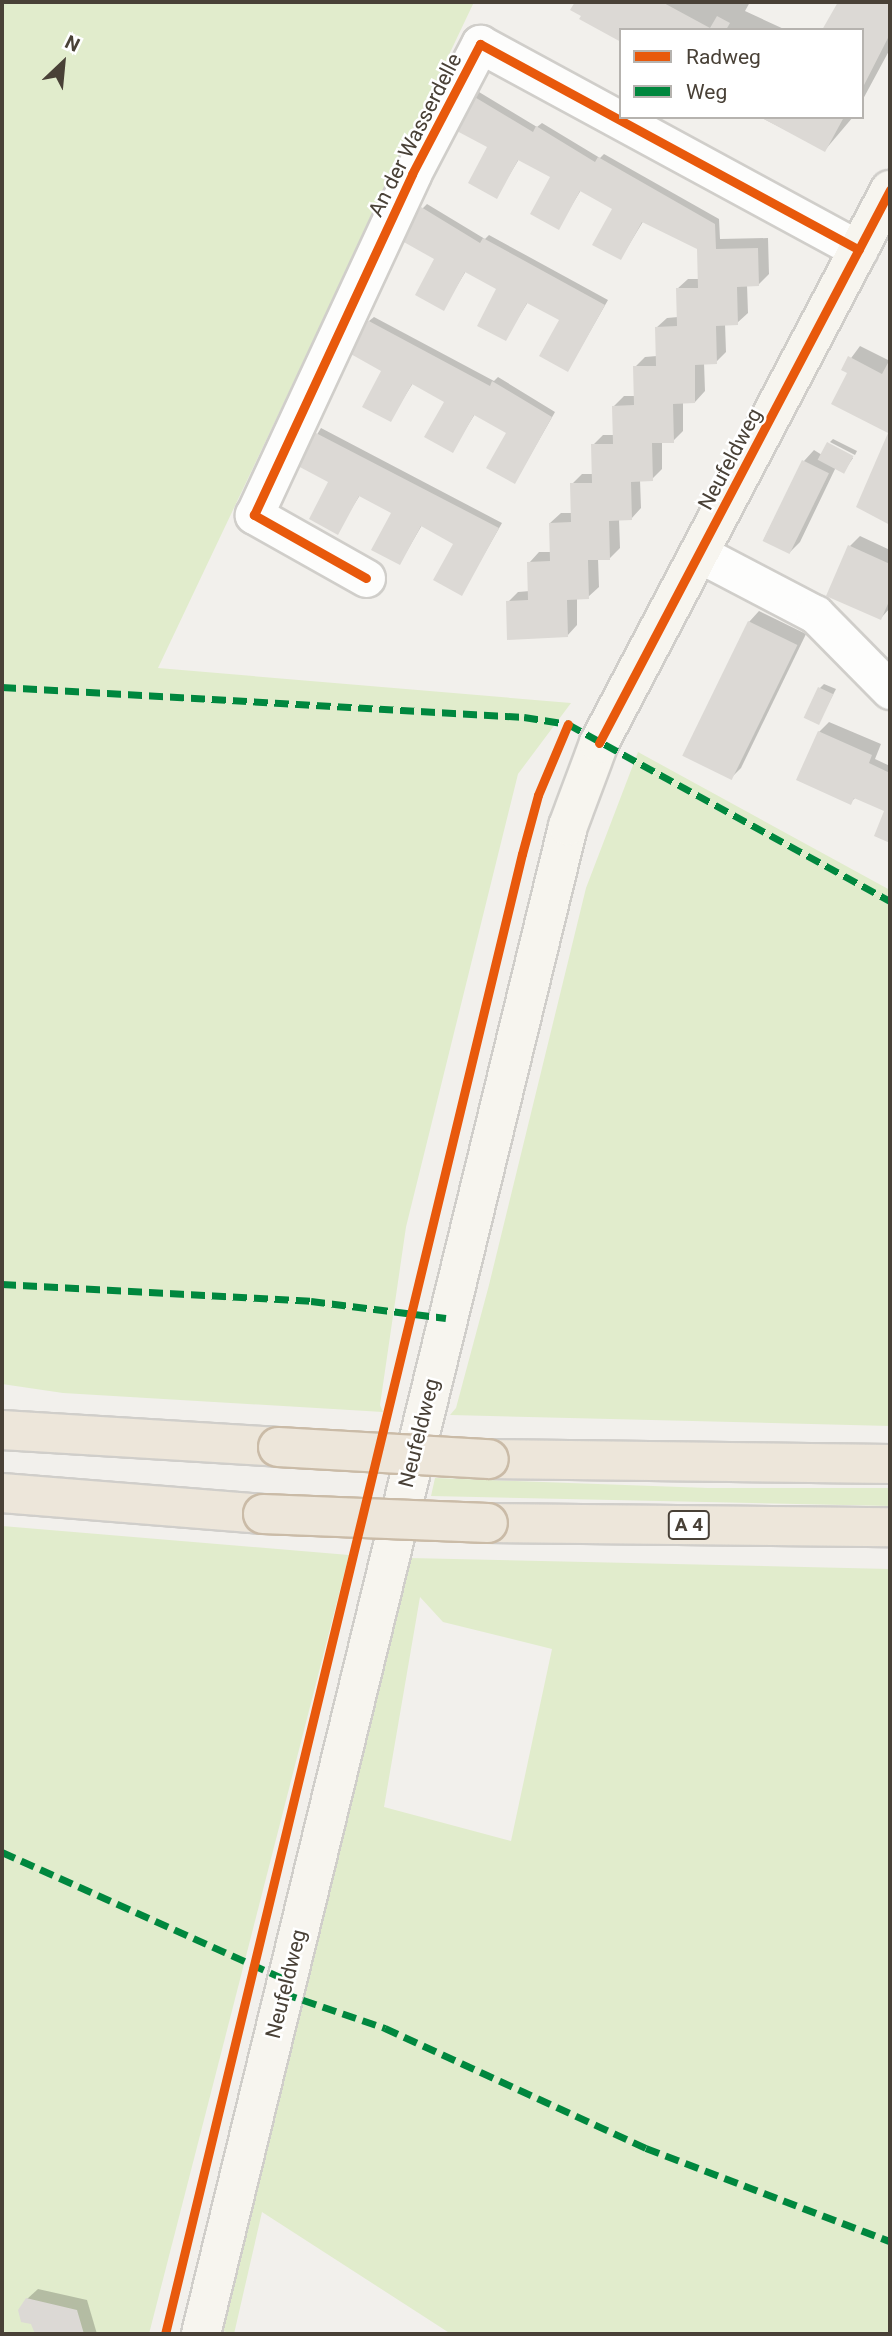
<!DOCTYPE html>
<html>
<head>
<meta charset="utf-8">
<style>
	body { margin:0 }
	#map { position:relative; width:892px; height:2336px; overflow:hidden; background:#f2f0ec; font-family:Roboto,sans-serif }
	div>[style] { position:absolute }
	.green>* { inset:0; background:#e1eccc }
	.shadow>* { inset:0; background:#0003 }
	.building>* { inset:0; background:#dcd9d5; transform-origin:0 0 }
	.roads { filter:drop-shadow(2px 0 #d0ceca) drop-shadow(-2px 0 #d0ceca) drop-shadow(0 2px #d0ceca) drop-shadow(0 -2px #d0ceca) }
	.street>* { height:37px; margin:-18.5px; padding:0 18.5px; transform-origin:18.5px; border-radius:18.5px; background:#fdfdfc }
	.secondary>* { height:38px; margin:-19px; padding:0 19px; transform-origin:19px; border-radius:19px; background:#f7f5ef }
	.highway>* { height:38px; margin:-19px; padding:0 19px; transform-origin:19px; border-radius:19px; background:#ede6da }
	.bridges { filter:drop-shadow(2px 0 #cabba7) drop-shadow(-2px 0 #cabba7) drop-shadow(0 2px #cabba7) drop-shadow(0 -2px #cabba7) }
	.highway-bridge>* { height:38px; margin:-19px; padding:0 19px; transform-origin:19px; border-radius:19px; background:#ede6da }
	.quiet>* { height:7px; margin-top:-3.5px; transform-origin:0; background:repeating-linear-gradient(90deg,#00873e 0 14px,transparent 0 21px) }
	.cycleway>* { height:9px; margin:-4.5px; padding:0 4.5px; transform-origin:4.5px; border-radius:4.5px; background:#e8590c }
	span { translate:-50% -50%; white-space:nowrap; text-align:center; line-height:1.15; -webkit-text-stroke:5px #fff; paint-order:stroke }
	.shield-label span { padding:2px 5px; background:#fff; border:2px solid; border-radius:5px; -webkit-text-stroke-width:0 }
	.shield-label { font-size:19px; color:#494137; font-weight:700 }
	.street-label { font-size:21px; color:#494137 }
	.frame { position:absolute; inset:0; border:4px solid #494137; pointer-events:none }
	.legend { position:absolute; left:619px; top:28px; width:245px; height:91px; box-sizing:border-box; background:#fff; border:2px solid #b6b3af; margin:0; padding:9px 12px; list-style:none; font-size:21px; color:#494137 }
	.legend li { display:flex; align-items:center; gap:14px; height:35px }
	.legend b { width:35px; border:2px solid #b6b3af }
	.north { position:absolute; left:28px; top:28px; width:70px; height:70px; -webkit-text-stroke:5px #fff; paint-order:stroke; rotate:26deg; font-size:19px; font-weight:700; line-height:28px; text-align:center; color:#494137 }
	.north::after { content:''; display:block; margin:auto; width:24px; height:32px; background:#494137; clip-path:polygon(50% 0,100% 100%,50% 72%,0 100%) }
</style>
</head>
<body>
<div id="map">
	<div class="green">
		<i style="clip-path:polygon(2px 2px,474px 2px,158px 668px,571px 703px,518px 774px,406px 1227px,380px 1405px,383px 1412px,63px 1393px,2px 1384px)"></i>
		<i style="clip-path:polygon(638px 752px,890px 890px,890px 1426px,450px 1415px,456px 1408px,489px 1285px,586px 888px)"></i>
		<i style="clip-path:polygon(435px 1478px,708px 1488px,890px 1488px,890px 1506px,431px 1496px)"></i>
		<i style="clip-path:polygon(2px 1526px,349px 1555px,149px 2334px,2px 2334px)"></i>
		<i style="clip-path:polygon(evenodd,409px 1558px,890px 1569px,890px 2334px,451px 2334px,262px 2212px,234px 2334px,223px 2331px,409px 1558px,420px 1597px,443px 1622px,552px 1649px,511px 1841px,384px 1807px,420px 1597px)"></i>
	</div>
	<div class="shadow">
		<i style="clip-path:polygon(577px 2px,750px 2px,745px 11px,786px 30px,621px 30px,573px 9px)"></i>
		<i style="clip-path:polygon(840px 2px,890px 2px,890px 49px,862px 101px,862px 30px,824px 30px)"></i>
		<i style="clip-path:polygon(479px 92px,537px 127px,542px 123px,600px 158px,604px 154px,719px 219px,720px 239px,768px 238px,769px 274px,758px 285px,747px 285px,748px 313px,737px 323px,725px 324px,726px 352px,716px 362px,704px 363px,705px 391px,695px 402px,683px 402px,683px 431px,673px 441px,662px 441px,662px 469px,652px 479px,640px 480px,641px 508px,631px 519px,619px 519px,620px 548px,610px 558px,598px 558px,599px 587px,588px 597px,577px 598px,577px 625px,567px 636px,508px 602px,518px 592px,530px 591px,529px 563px,539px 552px,551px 552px,550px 523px,561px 513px,572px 513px,572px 484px,582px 474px,594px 474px,593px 445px,603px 435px,615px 435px,614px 406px,624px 396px,636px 396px,635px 367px,645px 357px,657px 356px,656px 328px,667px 318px,678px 317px,677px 289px,688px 279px,699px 279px,699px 249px,644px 220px,621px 258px,614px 208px,581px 190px,558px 228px,552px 177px,519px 159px,496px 197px,490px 146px,458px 129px)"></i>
		<i style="clip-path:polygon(760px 117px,853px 117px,825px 150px)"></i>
		<i style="clip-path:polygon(427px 204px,485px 239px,489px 235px,608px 300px,568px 370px,561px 320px,528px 302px,505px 339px,499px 289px,466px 271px,443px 309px,436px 258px,422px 209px)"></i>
		<i style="clip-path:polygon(374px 317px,494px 381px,498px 377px,555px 412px,515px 482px,508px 432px,475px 414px,452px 451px,446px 401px,413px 383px,390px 420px,384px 370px,369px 321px)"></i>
		<i style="clip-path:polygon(860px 346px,890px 361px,890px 433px,834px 403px,850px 372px,843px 369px)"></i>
		<i style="clip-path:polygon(321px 428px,502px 523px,462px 593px,455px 543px,422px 525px,400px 563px,393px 512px,360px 495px,337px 532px,331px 482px,299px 464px)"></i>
		<i style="clip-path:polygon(890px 433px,890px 523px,858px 506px)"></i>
		<i style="clip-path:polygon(833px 439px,857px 451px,855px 455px,830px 442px)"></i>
		<i style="clip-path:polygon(828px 445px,853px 458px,844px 471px,836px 467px,800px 542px,790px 552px,764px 539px,804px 461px,814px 450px,822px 455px)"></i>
		<i style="clip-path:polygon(860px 536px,890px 550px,890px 608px,881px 618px,850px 546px)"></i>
		<i style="clip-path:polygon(759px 611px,806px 634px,741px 768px,731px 778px,684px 755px,749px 622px)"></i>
		<i style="clip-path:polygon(824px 684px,836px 689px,819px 722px,820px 688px)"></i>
		<i style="clip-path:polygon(829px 722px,881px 744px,875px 759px,890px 766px,890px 842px,876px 835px,890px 804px,856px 797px,850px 803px,819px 732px)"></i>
		<i style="clip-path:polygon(38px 2289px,87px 2300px,97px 2334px,37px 2334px,27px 2299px)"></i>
	</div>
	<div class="building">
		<i style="clip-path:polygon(575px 2px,662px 2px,710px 28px,717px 16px,730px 23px,726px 30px,621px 30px,621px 42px,579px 19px,581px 16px,570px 10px)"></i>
		<i style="clip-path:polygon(838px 2px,890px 2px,890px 34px,862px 89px,862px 30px,822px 30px)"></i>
		<i style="clip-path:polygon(473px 96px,533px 132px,536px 126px,595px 162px,598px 157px,715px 224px,716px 249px,758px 248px,759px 286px,737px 287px,738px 325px,716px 326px,717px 364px,695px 365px,695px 403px,673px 404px,674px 443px,652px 443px,653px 481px,631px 482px,632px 520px,609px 521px,610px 560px,588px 560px,589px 599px,567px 600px,568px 637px,507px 640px,506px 601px,528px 600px,527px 562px,550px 561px,549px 523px,571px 522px,570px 483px,592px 483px,591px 444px,613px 444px,612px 406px,634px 405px,633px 366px,656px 366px,655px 327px,677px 326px,676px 288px,698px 288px,697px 249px,642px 222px,621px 260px,592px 245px,612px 209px,580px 191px,559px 230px,530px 214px,550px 177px,518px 160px,497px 199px,468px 183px,487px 147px,455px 130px)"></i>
		<i style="clip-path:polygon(760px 117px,844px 117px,825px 152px)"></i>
		<i style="clip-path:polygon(421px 207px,480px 243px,483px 238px,605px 305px,568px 372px,539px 356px,559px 320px,527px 303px,506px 341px,477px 326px,496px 289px,465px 272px,444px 311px,415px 295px,434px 259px,402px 241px)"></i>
		<i style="clip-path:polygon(367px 320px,490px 386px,492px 381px,552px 417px,515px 484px,486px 468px,506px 433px,474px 415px,453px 453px,424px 437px,444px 402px,412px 384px,391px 422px,362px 407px,381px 371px,349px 353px)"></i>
		<i style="clip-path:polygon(848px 356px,882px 374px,890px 359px,888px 433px,831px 404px,847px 373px,841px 370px)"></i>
		<i style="clip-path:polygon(314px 432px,499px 528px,462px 596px,433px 580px,453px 544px,421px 526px,400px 565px,371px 550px,391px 513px,359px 496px,338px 535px,309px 519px,328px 482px,296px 465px)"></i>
		<i style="clip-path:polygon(888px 433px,890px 435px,890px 525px,856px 507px)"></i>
		<i style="left:827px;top:442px;width:30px;height:20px;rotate:28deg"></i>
		<i style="left:802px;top:460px;width:30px;height:90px;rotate:26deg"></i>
		<i style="clip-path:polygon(848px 545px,890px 564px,890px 599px,881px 620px,826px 596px)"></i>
		<i style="left:748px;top:621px;width:55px;height:150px;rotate:26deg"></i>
		<i style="left:818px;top:687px;width:17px;height:34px;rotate:25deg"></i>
		<i style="clip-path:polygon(818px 731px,872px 755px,869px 763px,890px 773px,890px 843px,874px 836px,884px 811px,854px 798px,851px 805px,796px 780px)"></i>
		<i style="clip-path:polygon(26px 2298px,77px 2310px,84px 2334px,35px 2334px,31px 2324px,21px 2322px,18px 2310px)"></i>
	</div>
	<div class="roads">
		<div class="street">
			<i style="left:700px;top:554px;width:130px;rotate:27.6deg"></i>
			<i style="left:815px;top:614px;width:107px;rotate:45.4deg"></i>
			<i style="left:366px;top:578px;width:129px;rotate:-150.6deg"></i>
			<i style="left:254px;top:515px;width:376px;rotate:-65.1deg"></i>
			<i style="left:412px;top:174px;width:147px;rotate:-62.4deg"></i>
			<i style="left:480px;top:44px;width:431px;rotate:28.5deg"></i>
		</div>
		<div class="secondary">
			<i style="left:201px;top:2334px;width:1552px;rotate:-76.32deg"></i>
			<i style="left:568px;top:826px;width:89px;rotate:-69.5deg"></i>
			<i style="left:599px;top:743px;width:625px;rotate:-62.25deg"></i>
		</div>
		<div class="highway">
			<i style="left:2px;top:1430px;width:277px;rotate:3.5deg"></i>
			<i style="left:489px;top:1459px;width:401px;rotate:0.7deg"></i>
			<i style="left:2px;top:1493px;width:262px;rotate:4.6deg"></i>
			<i style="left:488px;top:1523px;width:402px;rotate:0.6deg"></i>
		</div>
	</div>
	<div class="bridges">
		<div class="highway-bridge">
			<i style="left:278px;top:1447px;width:211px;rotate:3.3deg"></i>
			<i style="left:263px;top:1514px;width:225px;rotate:2.3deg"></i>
		</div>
	</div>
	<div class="quiet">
		<i style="left:2px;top:687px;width:523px;rotate:3.29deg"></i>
		<i style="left:524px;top:717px;width:45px;rotate:9deg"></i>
		<i style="left:568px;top:724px;width:367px;rotate:28.8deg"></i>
		<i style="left:2px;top:1284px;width:309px;rotate:3.1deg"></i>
		<i style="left:311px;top:1301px;width:136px;rotate:7.2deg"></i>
		<i style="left:2px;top:1852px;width:312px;rotate:24.2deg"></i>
		<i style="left:283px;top:1993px;width:108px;rotate:18.9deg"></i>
		<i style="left:385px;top:2028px;width:287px;rotate:24.7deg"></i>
		<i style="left:646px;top:2148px;width:261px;rotate:20.9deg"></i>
	</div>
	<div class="cycleway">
		<i style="left:366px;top:578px;width:129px;rotate:-150.6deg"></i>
		<i style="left:254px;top:515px;width:376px;rotate:-65.1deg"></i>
		<i style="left:412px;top:174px;width:147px;rotate:-62.4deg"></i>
		<i style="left:480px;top:44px;width:431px;rotate:28.5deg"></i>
		<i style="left:599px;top:743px;width:625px;rotate:-62.25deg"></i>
		<i style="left:165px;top:2334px;width:1522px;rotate:-76.44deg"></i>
		<i style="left:522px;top:854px;width:61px;rotate:-74.8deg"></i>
		<i style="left:538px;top:795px;width:77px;rotate:-67.1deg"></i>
	</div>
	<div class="shield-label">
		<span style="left:689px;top:1525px">A 4</span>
	</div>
	<div class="street-label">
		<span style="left:415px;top:135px;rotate:-63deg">An der Wasserdelle</span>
		<span style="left:730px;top:459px;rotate:-62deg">Neufeldweg</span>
		<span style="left:419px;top:1433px;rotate:-76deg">Neufeldweg</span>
		<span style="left:286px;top:1984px;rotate:-76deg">Neufeldweg</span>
	</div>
	<div class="frame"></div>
	<ul class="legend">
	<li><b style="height:9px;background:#e8590c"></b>Radweg</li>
	<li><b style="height:9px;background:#00873e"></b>Weg</li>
	</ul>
	<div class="north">N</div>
</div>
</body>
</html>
